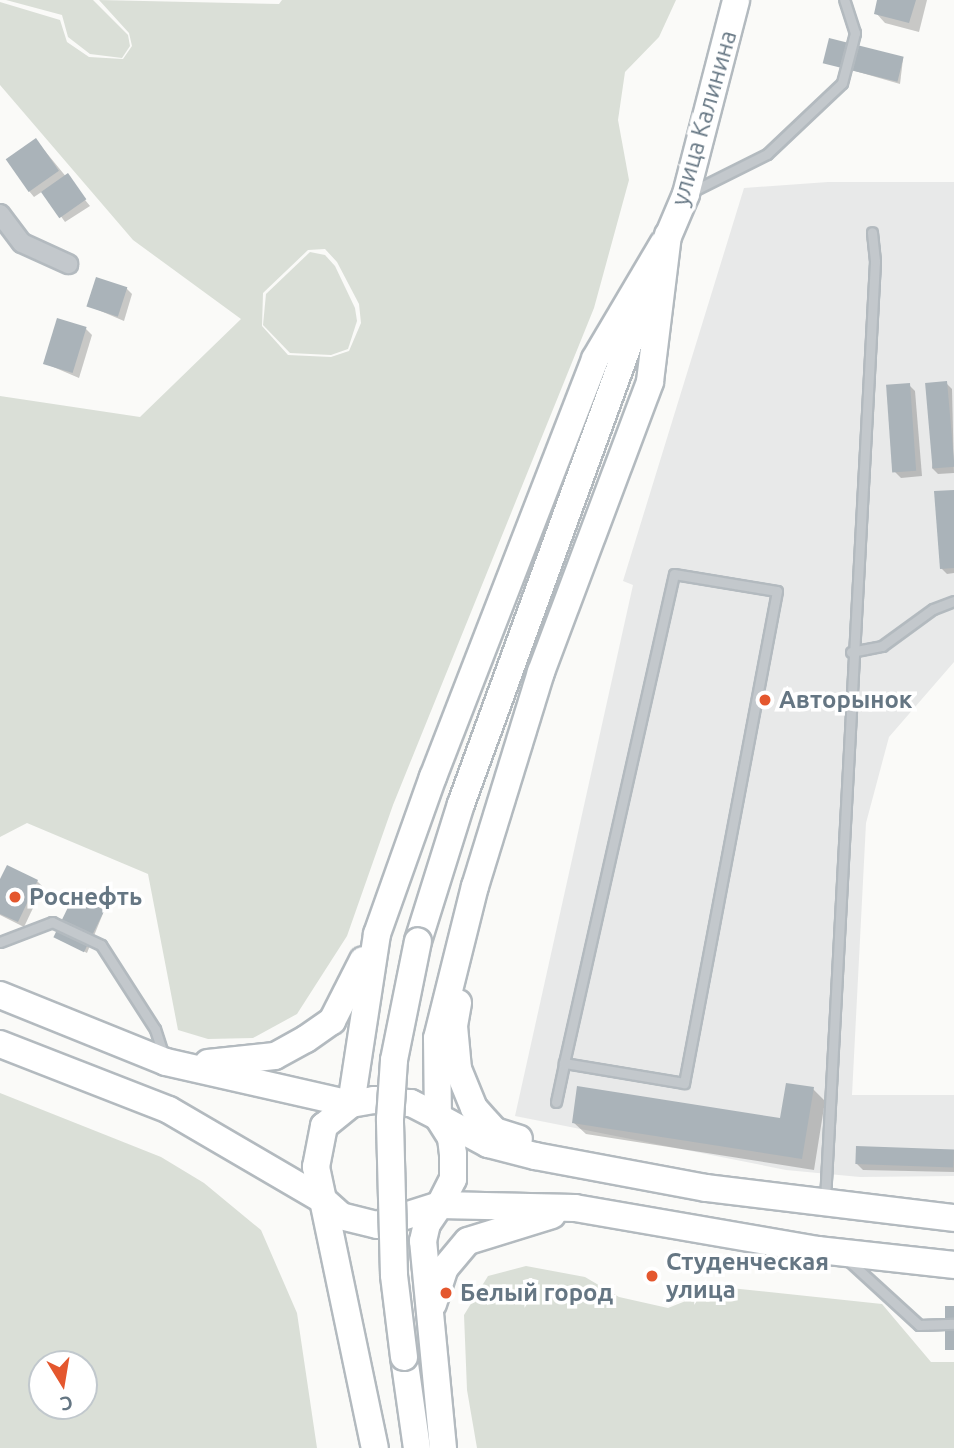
<!DOCTYPE html>
<html>
<head>
<meta charset="utf-8">
<style>
	body { margin:0 }
	#map { position:relative; width:954px; height:1448px; overflow:hidden; background:#fafaf8; font-family:Ubuntu,sans-serif }
	div>[style] { position:absolute }
	.built>* { inset:0; background:#e8e9e9 }
	.green>* { inset:0; background:#dadfd7 }
	.shadow>* { inset:0; background:#0003 }
	.building>* { inset:0; background:#aab3b9; transform-origin:0 0 }
	.roads { filter:drop-shadow(2px 0 #b3babf) drop-shadow(-2px 0 #b3babf) drop-shadow(0 2px #b3babf) drop-shadow(0 -2px #b3babf) }
	.lane>* { height:9px; margin:-4.5px; padding:0 4.5px; transform-origin:4.5px; border-radius:4.5px; background:#c3c8cc }
	.street>* { height:18px; margin:-9px; padding:0 9px; transform-origin:9px; border-radius:9px; background:#c3c8cc }
	.secondary>* { height:26px; margin:-13px; padding:0 13px; transform-origin:13px; border-radius:13px; background:#fff }
	.bridges { filter:drop-shadow(2px 0 #b3babf) drop-shadow(-2px 0 #b3babf) drop-shadow(0 2px #b3babf) drop-shadow(0 -2px #b3babf) }
	.secondary-bridge>* { height:26px; margin:-13px; padding:0 13px; transform-origin:13px; border-radius:13px; background:#fff }
	.dots>* { width:19px; height:19px; translate:-50% -50%; box-sizing:border-box; border:4px solid #fff; border-radius:50% }
	span { translate:-50% -50%; white-space:nowrap; text-align:center; line-height:1.15; -webkit-text-stroke:7px #fff; paint-order:stroke }
	.street-label { font-size:24px; color:#657683 }
	.poi-label { font-size:24px; color:#657683; font-weight:700 }
	.left { translate:0 -50%; text-align:left }
	.north { position:absolute; left:28px; top:1350px; width:70px; height:70px; box-sizing:border-box; background:#fff; border:2px solid #c1c8cd; border-radius:50%; rotate:169deg; font-size:19px; font-weight:700; line-height:28px; text-align:center; color:#657683 }
	.north::after { content:''; display:block; margin:auto; width:24px; height:32px; background:#e4572e; clip-path:polygon(50% 0,100% 100%,50% 72%,0 100%) }
</style>
</head>
<body>
<div id="map">
	<div class="built">
		<i style="clip-path:polygon(828px 182px,954px 182px,954px 662px,889px 737px,866px 823px,852px 1095px,954px 1095px,954px 1176px,860px 1177px,786px 1170px,515px 1116px,633px 585px,623px 581px,744px 188px)"></i>
	</div>
	<div class="green">
		<i style="clip-path:polygon(6px 0,93px 0,128px 35px,130px 46px,122px 58px,90px 54px,68px 37px,62px 15px)"></i>
		<i style="clip-path:polygon(evenodd,99px 0,279px 4px,282px 0,676px 0,659px 37px,625px 72px,618px 120px,629px 180px,594px 308px,393px 805px,347px 936px,297px 1014px,253px 1038px,208px 1039px,178px 1030px,148px 874px,27px 823px,0 837px,0 396px,140px 417px,241px 319px,133px 240px,0 85px,0 2px,60px 20px,67px 42px,89px 57px,123px 59px,132px 46px,129px 33px,99px 0,325px 249px,337px 262px,359px 304px,361px 323px,349px 351px,331px 357px,288px 355px,262px 326px,263px 293px,308px 250px,325px 249px)"></i>
		<i style="clip-path:polygon(310px 252px,325px 255px,335px 266px,355px 308px,357px 321px,348px 349px,331px 355px,290px 353px,263px 325px,266px 294px)"></i>
		<i style="clip-path:polygon(evenodd,0 1093px,161px 1157px,204px 1183px,261px 1230px,297px 1313px,317px 1448px,0 1448px,0 1093px,42px 1364px,84px 1364px,84px 1406px,42px 1406px,42px 1364px)"></i>
		<i style="clip-path:polygon(526px 1266px,585px 1277px,619px 1297px,668px 1308px,721px 1287px,882px 1304px,931px 1362px,954px 1362px,954px 1448px,477px 1448px,467px 1390px,464px 1315px,488px 1276px)"></i>
	</div>
	<div class="shadow">
		<i style="clip-path:polygon(879px 0,927px 0,919px 32px,885px 23px,876px 13px)"></i>
		<i style="clip-path:polygon(903px 59px,900px 84px,824px 62px)"></i>
		<i style="clip-path:polygon(36px 140px,90px 206px,65px 222px,43px 191px,34px 197px,29px 191px)"></i>
		<i style="clip-path:polygon(126px 288px,132px 294px,124px 321px,89px 306px)"></i>
		<i style="clip-path:polygon(86px 329px,92px 335px,79px 378px,44px 363px)"></i>
		<i style="clip-path:polygon(946px 383px,952px 389px,954px 473px,938px 474px,932px 468px)"></i>
		<i style="clip-path:polygon(909px 385px,915px 391px,922px 476px,901px 478px,895px 472px)"></i>
		<i style="clip-path:polygon(954px 491px,954px 573px,947px 574px,941px 568px)"></i>
		<i style="clip-path:polygon(37px 881px,43px 887px,24px 927px,0 915px,0 884px)"></i>
		<i style="clip-path:polygon(104px 911px,87px 953px,56px 937px)"></i>
		<i style="clip-path:polygon(813px 1089px,825px 1101px,814px 1170px,586px 1134px,573px 1122px,782px 1120px)"></i>
		<i style="clip-path:polygon(954px 1150px,954px 1172px,863px 1170px,857px 1164px)"></i>
	</div>
	<div class="building">
		<i style="clip-path:polygon(877px 0,916px 0,909px 23px,874px 14px)"></i>
		<i style="left:829px;top:38px;width:77px;height:26px;rotate:14deg"></i>
		<i style="left:36px;top:138px;width:40px;height:37px;rotate:55deg"></i>
		<i style="left:68px;top:173px;width:32px;height:33px;rotate:55deg"></i>
		<i style="left:96px;top:277px;width:33px;height:31px;rotate:18deg"></i>
		<i style="left:57px;top:318px;width:31px;height:48px;rotate:17deg"></i>
		<i style="left:947px;top:381px;width:86px;height:22px;rotate:85deg"></i>
		<i style="left:910px;top:383px;width:88px;height:24px;rotate:86deg"></i>
		<i style="clip-path:polygon(954px 490px,954px 568px,940px 569px,934px 491px)"></i>
		<i style="clip-path:polygon(7px 865px,38px 880px,18px 922px,0 914px,0 879px)"></i>
		<i style="left:74px;top:895px;width:34px;height:47px;rotate:26deg"></i>
		<i style="clip-path:polygon(786px 1083px,814px 1087px,802px 1159px,572px 1123px,577px 1086px,780px 1118px)"></i>
		<i style="left:856px;top:1146px;width:98px;height:18px;rotate:2deg"></i>
		<i style="left:954px;top:1306px;width:44px;height:9px;rotate:90deg"></i>
	</div>
	<div class="roads">
		<div class="lane">
			<i style="left:691px;top:192px;width:85px;rotate:-26.6deg"></i>
			<i style="left:767px;top:154px;width:103px;rotate:-43.4deg"></i>
			<i style="left:842px;top:83px;width:52px;rotate:-75.4deg"></i>
			<i style="left:855px;top:33px;width:35px;rotate:-108deg"></i>
			<i style="left:851px;top:652px;width:32px;rotate:-11deg"></i>
			<i style="left:882px;top:646px;width:63px;rotate:-36deg"></i>
			<i style="left:933px;top:609px;width:22px;rotate:-21deg"></i>
			<i style="left:0;top:942px;width:56px;rotate:-21deg"></i>
			<i style="left:52px;top:922px;width:54px;rotate:25.1deg"></i>
			<i style="left:101px;top:945px;width:100px;rotate:57.3deg"></i>
			<i style="left:155px;top:1029px;width:29px;rotate:72deg"></i>
			<i style="left:556px;top:1102px;width:40px;rotate:-78deg"></i>
			<i style="left:564px;top:1063px;width:501px;rotate:-77.32deg"></i>
			<i style="left:674px;top:574px;width:104px;rotate:9.4deg"></i>
			<i style="left:777px;top:591px;width:501px;rotate:100.7deg"></i>
			<i style="left:684px;top:1083px;width:122px;rotate:-170.5deg"></i>
			<i style="left:825px;top:1200px;width:940px;rotate:-86.95deg"></i>
			<i style="left:875px;top:261px;width:29px;rotate:-96deg"></i>
			<i style="left:849px;top:1261px;width:95px;rotate:42.4deg"></i>
			<i style="left:919px;top:1325px;width:35px;rotate:-2deg"></i>
		</div>
		<div class="street">
			<i style="left:0;top:214px;width:36px;rotate:53deg"></i>
			<i style="left:22px;top:243px;width:51px;rotate:24.5deg"></i>
		</div>
		<div class="secondary">
			<i style="left:668px;top:235px;width:148px;rotate:97deg"></i>
			<i style="left:650px;top:382px;width:310px;rotate:110.6deg"></i>
			<i style="left:541px;top:672px;width:224px;rotate:107.1deg"></i>
			<i style="left:475px;top:886px;width:157px;rotate:104deg"></i>
			<i style="left:437px;top:1038px;width:79px;rotate:89.3deg"></i>
			<i style="left:438px;top:1117px;width:57px;rotate:28.4deg"></i>
			<i style="left:488px;top:1144px;width:49px;rotate:14.3deg"></i>
			<i style="left:535px;top:1156px;width:174px;rotate:10.6deg"></i>
			<i style="left:706px;top:1188px;width:250px;rotate:6.9deg"></i>
			<i style="left:661px;top:253px;width:64px;rotate:-67deg"></i>
			<i style="left:686px;top:194px;width:200px;rotate:-75.5deg"></i>
			<i style="left:418px;top:941px;width:144px;rotate:-72.6deg"></i>
			<i style="left:461px;top:804px;width:537px;rotate:-69.98deg"></i>
			<i style="left:0;top:995px;width:179px;rotate:22deg"></i>
			<i style="left:166px;top:1062px;width:190px;rotate:12.8deg"></i>
			<i style="left:351px;top:1104px;width:172px;rotate:-81.3deg"></i>
			<i style="left:377px;top:934px;width:167px;rotate:-70.4deg"></i>
			<i style="left:433px;top:777px;width:448px;rotate:-68.8deg"></i>
			<i style="left:595px;top:359px;width:134px;rotate:-59.4deg"></i>
			<i style="left:458px;top:1003px;width:23px;rotate:100deg"></i>
			<i style="left:454px;top:1026px;width:43px;rotate:84.7deg"></i>
			<i style="left:458px;top:1069px;width:42px;rotate:67.7deg"></i>
			<i style="left:474px;top:1108px;width:31px;rotate:48deg"></i>
			<i style="left:495px;top:1131px;width:25px;rotate:18deg"></i>
			<i style="left:0;top:1044px;width:181px;rotate:21.3deg"></i>
			<i style="left:169px;top:1110px;width:178px;rotate:30.3deg"></i>
			<i style="left:323px;top:1200px;width:253px;rotate:78.2deg"></i>
			<i style="left:208px;top:1063px;width:67px;rotate:-6deg"></i>
			<i style="left:275px;top:1056px;width:35px;rotate:-29deg"></i>
			<i style="left:306px;top:1039px;width:32px;rotate:-35deg"></i>
			<i style="left:332px;top:1021px;width:68px;rotate:-63.1deg"></i>
			<i style="left:374px;top:1100px;width:37px;rotate:5deg"></i>
			<i style="left:411px;top:1103px;width:30px;rotate:27deg"></i>
			<i style="left:438px;top:1117px;width:25px;rotate:58deg"></i>
			<i style="left:451px;top:1138px;width:16px;rotate:83deg"></i>
			<i style="left:453px;top:1154px;width:25px;rotate:90deg"></i>
			<i style="left:453px;top:1179px;width:29px;rotate:117deg"></i>
			<i style="left:440px;top:1205px;width:66px;rotate:162.4deg"></i>
			<i style="left:377px;top:1225px;width:37px;rotate:-166deg"></i>
			<i style="left:341px;top:1216px;width:24px;rotate:-138deg"></i>
			<i style="left:323px;top:1200px;width:34px;rotate:-102deg"></i>
			<i style="left:316px;top:1167px;width:42px;rotate:-79deg"></i>
			<i style="left:324px;top:1126px;width:35px;rotate:-39deg"></i>
			<i style="left:351px;top:1104px;width:23px;rotate:-10deg"></i>
			<i style="left:433px;top:1304px;width:38px;rotate:-72deg"></i>
			<i style="left:445px;top:1268px;width:35px;rotate:-50deg"></i>
			<i style="left:468px;top:1241px;width:88px;rotate:-17.2deg"></i>
			<i style="left:404px;top:1357px;width:92px;rotate:81.9deg"></i>
			<i style="left:443px;top:1448px;width:208px;rotate:-95.5deg"></i>
			<i style="left:423px;top:1241px;width:17px;rotate:-77deg"></i>
			<i style="left:427px;top:1224px;width:23px;rotate:-56deg"></i>
			<i style="left:440px;top:1205px;width:135px;rotate:1.3deg"></i>
			<i style="left:575px;top:1208px;width:248px;rotate:9.8deg"></i>
			<i style="left:819px;top:1250px;width:136px;rotate:6.3deg"></i>
		</div>
	</div>
	<div class="bridges">
		<div class="secondary-bridge">
			<i style="left:404px;top:1357px;width:83px;rotate:-97deg"></i>
			<i style="left:394px;top:1275px;width:156px;rotate:-91.5deg"></i>
			<i style="left:390px;top:1119px;width:59px;rotate:-86.1deg"></i>
			<i style="left:394px;top:1060px;width:121px;rotate:-78.6deg"></i>
		</div>
	</div>
	<div class="dots">
		<i style="left:765px;top:700px;background:#e4572e"></i>
		<i style="left:15px;top:897px;background:#e4572e"></i>
		<i style="left:652px;top:1276px;background:#e4572e"></i>
		<i style="left:446px;top:1293px;background:#e4572e"></i>
	</div>
	<div class="street-label">
		<span style="left:704px;top:118px;rotate:-74deg">улица Калинина</span>
	</div>
	<div class="poi-label">
		<span class="left" style="left:779px;top:700px">Авторынок</span>
		<span class="left" style="left:29px;top:897px">Роснефть</span>
		<span class="left" style="left:666px;top:1276px">Студенческая<br>улица</span>
		<span class="left" style="left:460px;top:1293px">Белый город</span>
	</div>
	<div class="north">С</div>
</div>
</body>
</html>
